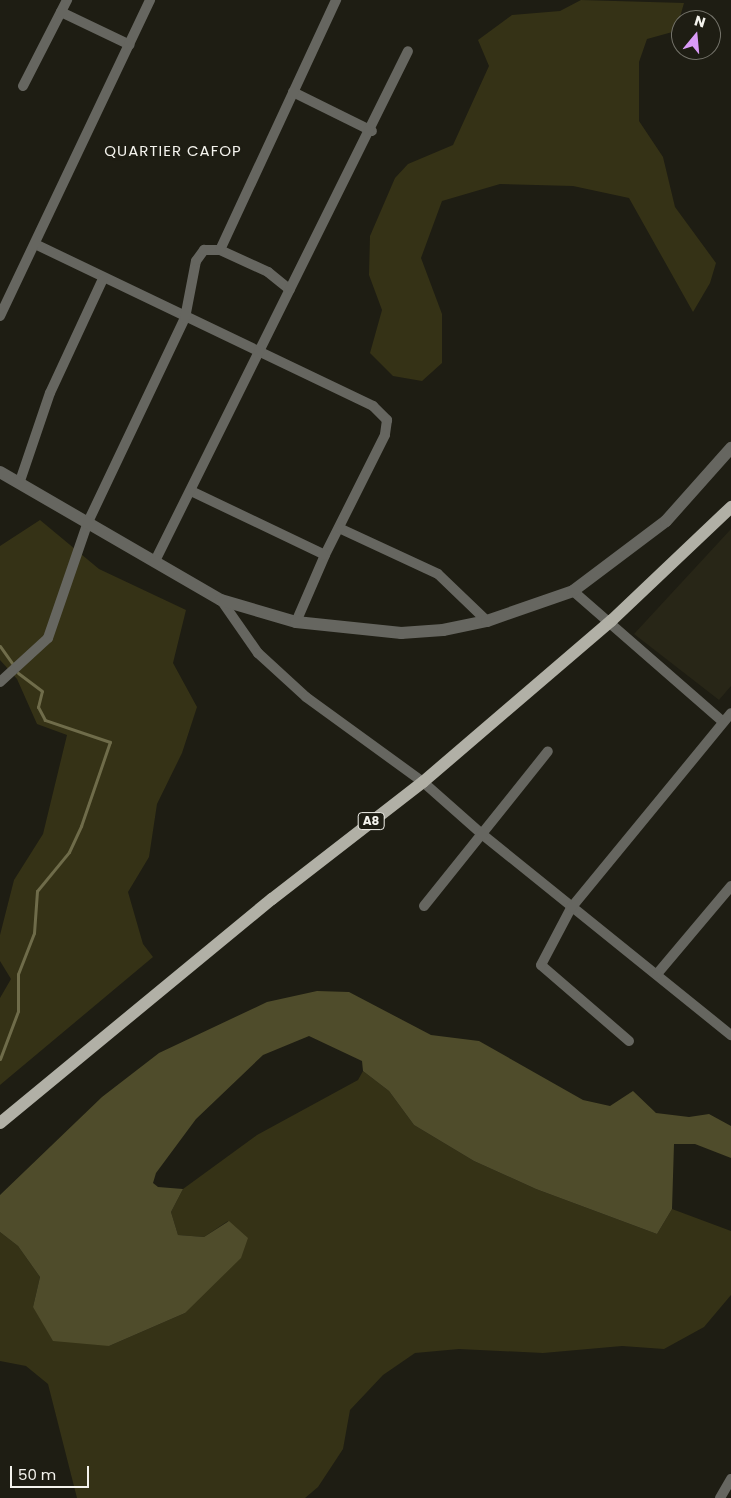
<!DOCTYPE html>
<html>
<head>
<meta charset="utf-8">
<style>
	body { margin:0 }
	#map { position:relative; width:731px; height:1498px; overflow:hidden; background:#1e1d13; font-family:Poppins,sans-serif }
	div>[style] { position:absolute }
	.built>* { inset:0; background:#282617 }
	.green>* { inset:0; background:#353216 }
	.forest>* { inset:0; background:#4f4c2b }
	.stream>* { height:3px; margin:-1.5px; padding:0 1.5px; transform-origin:1.5px; border-radius:1.5px; background:#6f6c4a }
	.minor>* { height:10px; margin:-5px; padding:0 5px; transform-origin:5px; border-radius:5px; background:#666660 }
	.tertiary>* { height:12px; margin:-6px; padding:0 6px; transform-origin:6px; border-radius:6px; background:#666660 }
	.primary>* { height:12px; margin:-6px; padding:0 6px; transform-origin:6px; border-radius:6px; background:#b1b0a6 }
	span { translate:-50% -50%; white-space:nowrap; text-align:center; line-height:1.15; -webkit-text-stroke:5px #1e1d13; paint-order:stroke }
	.shield-label span { padding:1px 4px; background:#1e1d13; border:1px solid; border-radius:4px; -webkit-text-stroke-width:0 }
	.shield-label { font-size:12px; color:#f4f3ed; font-weight:700 }
	.neighbourhood-label { font-size:15px; color:#f4f3ed; letter-spacing:1px }
	.north { position:absolute; left:671px; top:10px; width:50px; height:50px; box-sizing:border-box; background:#1e1d13; border:1px solid #74736a; border-radius:50%; rotate:17deg; font-size:14px; font-weight:700; line-height:20px; text-align:center; color:#f4f3ed }
	.north::after { content:''; display:block; margin:auto; width:18px; height:22px; background:#d99af7; clip-path:polygon(50% 0,100% 100%,50% 72%,0 100%) }
	.scale { position:absolute; left:10px; top:1466px; width:79px; height:22px; box-sizing:border-box; border:2px solid #f4f3ed; border-top:0; padding-left:6px; font-size:15px; line-height:18px; white-space:nowrap; color:#f4f3ed; -webkit-text-stroke:4px #1e1d13; paint-order:stroke }
</style>
</head>
<body>
<div id="map">
	<div class="built">
		<i style="clip-path:polygon(731px 529px,731px 686px,719px 700px,634px 634px)"></i>
	</div>
	<div class="green">
		<i style="clip-path:polygon(581px 0,684px 3px,676px 31px,647px 39px,639px 62px,639px 121px,663px 157px,675px 207px,716px 263px,710px 283px,693px 312px,629px 198px,573px 186px,500px 184px,442px 201px,421px 258px,442px 314px,442px 363px,422px 381px,393px 376px,370px 353px,382px 310px,369px 275px,370px 236px,395px 178px,408px 164px,453px 145px,489px 66px,478px 40px,512px 15px,560px 11px)"></i>
		<i style="clip-path:polygon(40px 520px,99px 569px,186px 610px,173px 663px,197px 707px,182px 753px,157px 804px,149px 857px,128px 892px,143px 944px,153px 957px,0 1085px,0 998px,11px 979px,0 961px,0 935px,14px 880px,43px 834px,67px 735px,37px 724px,17px 679px,0 660px,0 546px)"></i>
		<i style="clip-path:polygon(363px 1071px,389px 1091px,414px 1125px,474px 1161px,536px 1189px,657px 1234px,672px 1209px,731px 1231px,731px 1295px,704px 1327px,664px 1349px,622px 1346px,543px 1353px,459px 1349px,415px 1353px,383px 1375px,350px 1410px,343px 1449px,318px 1487px,305px 1498px,77px 1498px,48px 1384px,26px 1366px,0 1361px,0 1232px,18px 1246px,40px 1277px,33px 1307px,109px 1346px,185px 1313px,228px 1221px,204px 1237px,178px 1235px,171px 1212px,183px 1189px,257px 1135px,358px 1080px)"></i>
	</div>
	<div class="forest">
		<i style="clip-path:polygon(317px 991px,349px 992px,431px 1035px,479px 1041px,583px 1100px,610px 1106px,633px 1091px,656px 1113px,689px 1117px,709px 1114px,731px 1126px,731px 1158px,695px 1144px,674px 1144px,672px 1209px,657px 1234px,536px 1189px,474px 1161px,414px 1125px,389px 1091px,363px 1071px,362px 1061px,309px 1036px,263px 1055px,196px 1119px,156px 1173px,153px 1183px,158px 1187px,183px 1189px,171px 1212px,178px 1235px,204px 1237px,229px 1221px,248px 1238px,241px 1258px,185px 1313px,109px 1346px,53px 1341px,33px 1307px,40px 1277px,18px 1246px,0 1232px,0 1195px,102px 1097px,159px 1053px,267px 1002px)"></i>
	</div>
	<div class="stream">
		<i style="left:0;top:646px;width:21px;rotate:55deg"></i>
		<i style="left:0;top:1059px;width:51px;rotate:-69.4deg"></i>
		<i style="left:18px;top:1011px;width:37px;rotate:-90deg"></i>
		<i style="left:18px;top:974px;width:44px;rotate:-68.7deg"></i>
		<i style="left:34px;top:933px;width:42px;rotate:-85.9deg"></i>
		<i style="left:37px;top:891px;width:50px;rotate:-50.6deg"></i>
		<i style="left:69px;top:852px;width:29px;rotate:-65deg"></i>
		<i style="left:81px;top:826px;width:89px;rotate:-71deg"></i>
		<i style="left:110px;top:742px;width:69px;rotate:-161.3deg"></i>
		<i style="left:45px;top:720px;width:15px;rotate:-118deg"></i>
		<i style="left:38px;top:707px;width:16px;rotate:-76deg"></i>
		<i style="left:42px;top:691px;width:30px;rotate:-143deg"></i>
	</div>
	<div class="minor">
		<i style="left:61px;top:12px;width:76px;rotate:25.6deg"></i>
		<i style="left:23px;top:86px;width:97px;rotate:-62.9deg"></i>
		<i style="left:293px;top:92px;width:88px;rotate:26.3deg"></i>
		<i style="left:35px;top:244px;width:375px;rotate:25.6deg"></i>
		<i style="left:373px;top:406px;width:20px;rotate:45deg"></i>
		<i style="left:387px;top:420px;width:15px;rotate:98deg"></i>
		<i style="left:385px;top:435px;width:134px;rotate:116.6deg"></i>
		<i style="left:325px;top:555px;width:73px;rotate:113.4deg"></i>
		<i style="left:220px;top:250px;width:53px;rotate:24.6deg"></i>
		<i style="left:268px;top:272px;width:28px;rotate:39deg"></i>
		<i style="left:0;top:316px;width:350px;rotate:-64.6deg"></i>
		<i style="left:20px;top:481px;width:93px;rotate:-71.2deg"></i>
		<i style="left:50px;top:393px;width:126px;rotate:-65.1deg"></i>
		<i style="left:191px;top:491px;width:148px;rotate:25.5deg"></i>
		<i style="left:339px;top:528px;width:109px;rotate:24.9deg"></i>
		<i style="left:438px;top:574px;width:68px;rotate:43.8deg"></i>
		<i style="left:155px;top:561px;width:569px;rotate:-63.61deg"></i>
		<i style="left:573px;top:591px;width:199px;rotate:41.1deg"></i>
		<i style="left:221px;top:600px;width:65px;rotate:55.1deg"></i>
		<i style="left:258px;top:653px;width:65px;rotate:42.5deg"></i>
		<i style="left:306px;top:697px;width:145px;rotate:36deg"></i>
		<i style="left:423px;top:782px;width:80px;rotate:41.5deg"></i>
		<i style="left:483px;top:835px;width:319px;rotate:38.9deg"></i>
		<i style="left:0;top:682px;width:65px;rotate:-42.5deg"></i>
		<i style="left:48px;top:638px;width:123px;rotate:-71deg"></i>
		<i style="left:88px;top:522px;width:226px;rotate:-64.6deg"></i>
		<i style="left:185px;top:318px;width:58px;rotate:-79.1deg"></i>
		<i style="left:196px;top:261px;width:14px;rotate:-54deg"></i>
		<i style="left:204px;top:250px;width:16px"></i>
		<i style="left:220px;top:250px;width:276px;rotate:-65.1deg"></i>
		<i style="left:424px;top:906px;width:198px;rotate:-51.3deg"></i>
		<i style="left:657px;top:974px;width:115px;rotate:-49.9deg"></i>
		<i style="left:629px;top:1041px;width:116px;rotate:-139.2deg"></i>
		<i style="left:541px;top:965px;width:64px;rotate:-62.2deg"></i>
		<i style="left:571px;top:908px;width:252px;rotate:-50.6deg"></i>
		<i style="left:720px;top:1498px;width:22px;rotate:-60deg"></i>
	</div>
	<div class="tertiary">
		<i style="left:0;top:472px;width:255px;rotate:30.1deg"></i>
		<i style="left:221px;top:600px;width:78px;rotate:16.3deg"></i>
		<i style="left:296px;top:622px;width:106px;rotate:6deg"></i>
		<i style="left:401px;top:633px;width:42px;rotate:-4.1deg"></i>
		<i style="left:443px;top:630px;width:45px;rotate:-11.6deg"></i>
		<i style="left:487px;top:621px;width:91px;rotate:-19.2deg"></i>
		<i style="left:573px;top:591px;width:116px;rotate:-37deg"></i>
		<i style="left:666px;top:521px;width:98px;rotate:-48.3deg"></i>
	</div>
	<div class="primary">
		<i style="left:0;top:1123px;width:352px;rotate:-39.5deg"></i>
		<i style="left:272px;top:899px;width:191px;rotate:-37.8deg"></i>
		<i style="left:423px;top:782px;width:248px;rotate:-40.6deg"></i>
		<i style="left:611px;top:621px;width:166px;rotate:-43.5deg"></i>
	</div>
	<div class="shield-label">
		<span style="left:371px;top:821px">A8</span>
	</div>
	<div class="neighbourhood-label">
		<span style="left:173px;top:151px">QUARTIER CAFOP</span>
	</div>
	<div class="north">N</div>
	<div class="scale">50 m</div>
</div>
</body>
</html>
